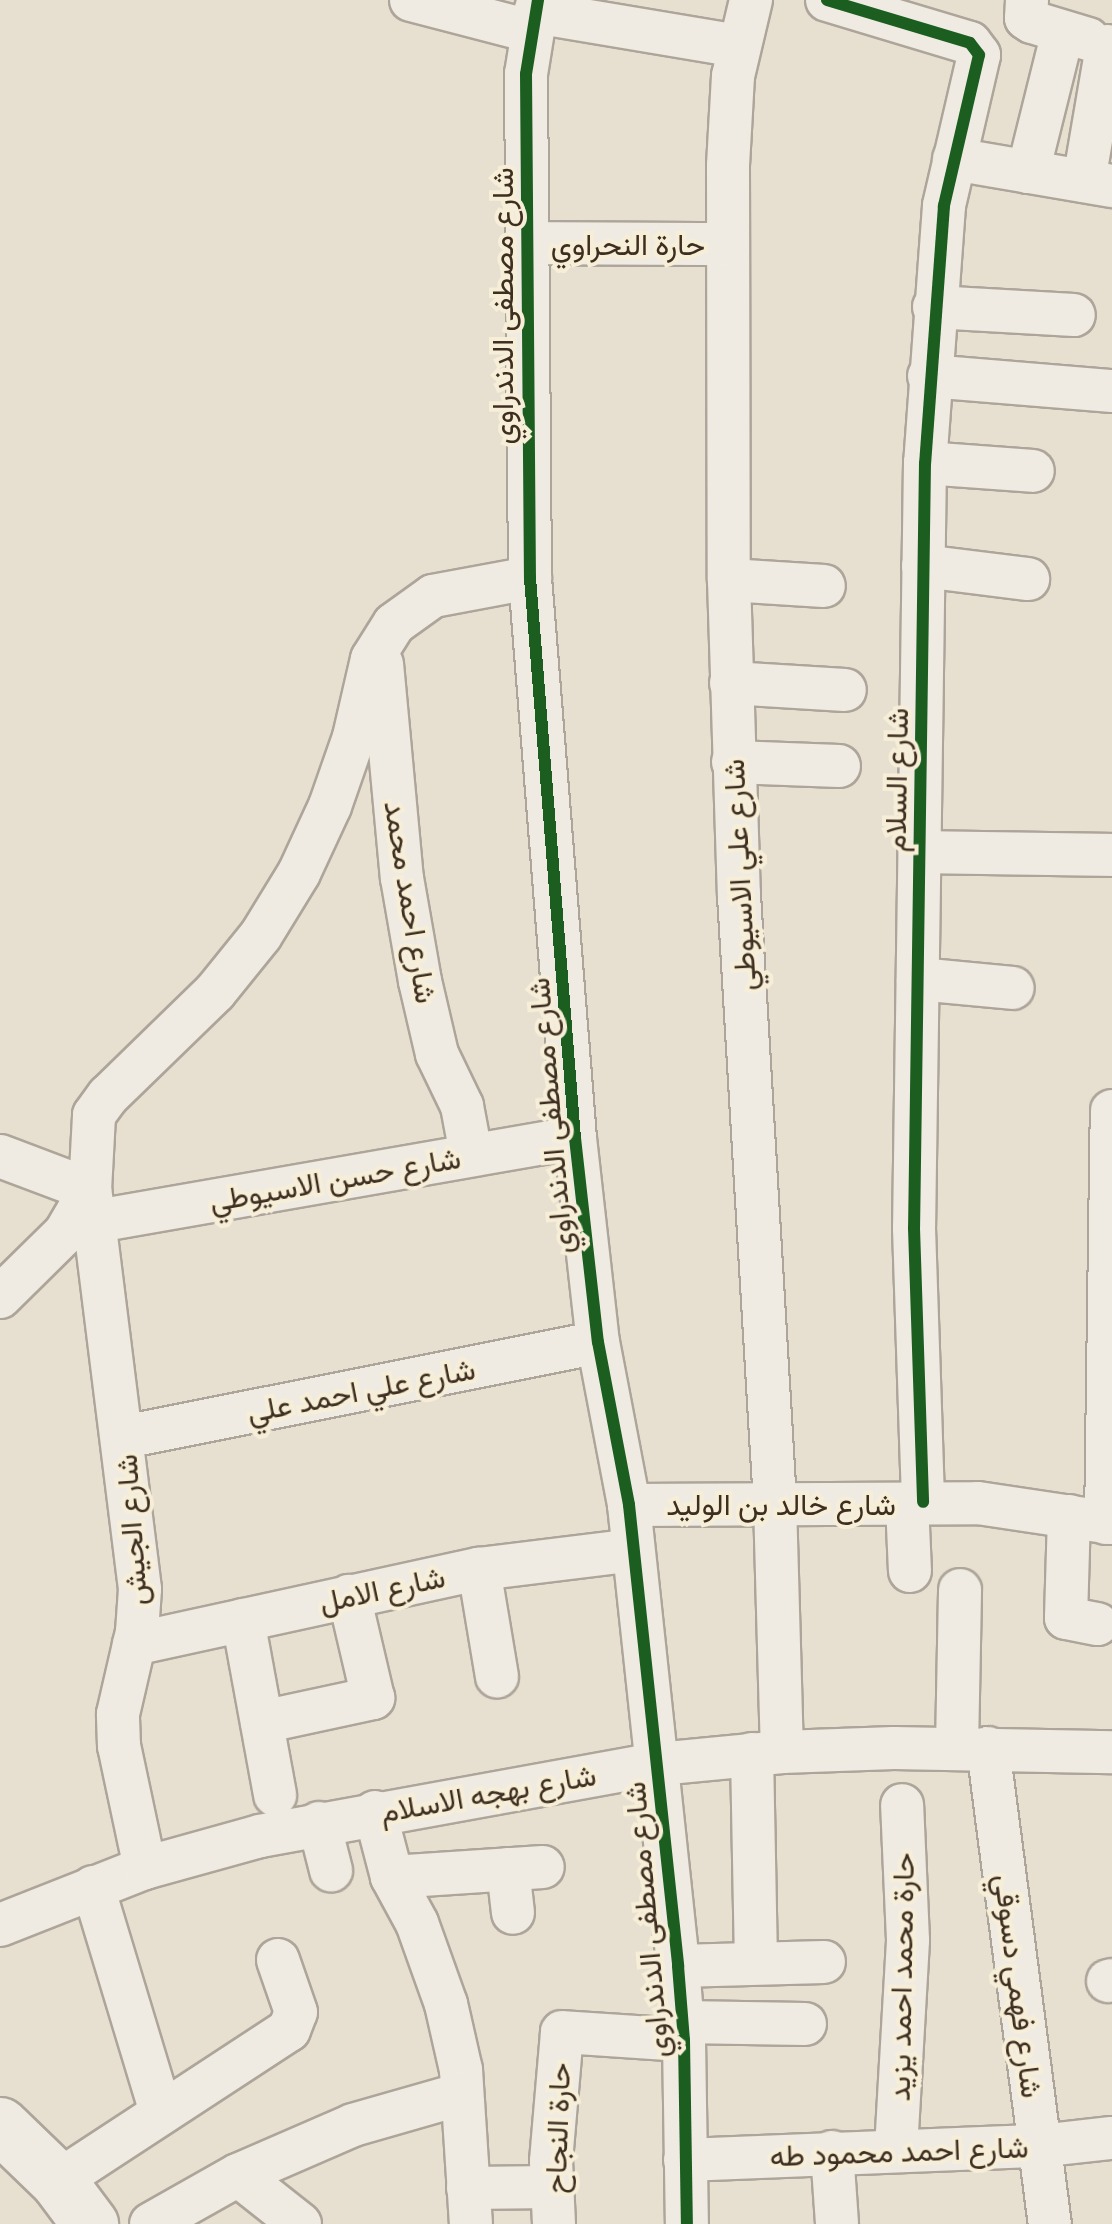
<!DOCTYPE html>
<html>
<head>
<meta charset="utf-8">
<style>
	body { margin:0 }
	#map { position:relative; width:1112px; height:2224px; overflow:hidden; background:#e7e0d1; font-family:"PT Serif",Vazirmatn,serif }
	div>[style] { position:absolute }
	.roads { filter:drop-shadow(2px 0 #ada599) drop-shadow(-2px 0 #ada599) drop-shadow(0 2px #ada599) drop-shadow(0 -2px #ada599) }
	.street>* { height:42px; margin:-21px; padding:0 21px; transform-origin:21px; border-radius:21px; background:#efebe3 }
	.secondary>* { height:55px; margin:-27.5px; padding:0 27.5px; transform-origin:27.5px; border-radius:27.5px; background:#efebe3 }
	.cycleway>* { height:12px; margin:-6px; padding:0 6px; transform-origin:6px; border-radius:6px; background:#1b5e20 }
	span { translate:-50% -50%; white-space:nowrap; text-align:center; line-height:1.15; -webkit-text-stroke:8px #f7eed8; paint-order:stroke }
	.street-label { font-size:30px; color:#3d2e20 }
</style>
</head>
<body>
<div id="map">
	<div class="roads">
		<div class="street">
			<i style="left:411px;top:0;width:123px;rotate:14.6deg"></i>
			<i style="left:538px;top:0;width:75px;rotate:99.2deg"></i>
			<i style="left:526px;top:74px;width:504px;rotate:89.55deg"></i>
			<i style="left:530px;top:578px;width:562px;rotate:85.41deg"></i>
			<i style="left:575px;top:1138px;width:205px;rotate:83.6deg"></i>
			<i style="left:598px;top:1342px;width:166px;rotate:79.2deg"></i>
			<i style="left:629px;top:1505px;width:464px;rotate:83.9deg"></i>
			<i style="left:678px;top:1966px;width:74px;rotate:85.4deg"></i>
			<i style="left:684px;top:2040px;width:184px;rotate:89.1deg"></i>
			<i style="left:751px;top:0;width:78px;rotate:103.3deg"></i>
			<i style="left:733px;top:76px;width:90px;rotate:93.2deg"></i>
			<i style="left:728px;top:166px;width:414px;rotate:89.9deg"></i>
			<i style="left:729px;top:580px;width:315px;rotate:88.2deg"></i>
			<i style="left:739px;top:895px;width:609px;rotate:86.61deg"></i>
			<i style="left:775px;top:1503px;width:249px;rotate:88.4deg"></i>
			<i style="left:827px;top:0;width:149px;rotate:16.7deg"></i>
			<i style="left:970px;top:43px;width:15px;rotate:53deg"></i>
			<i style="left:979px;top:55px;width:155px;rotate:103.1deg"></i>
			<i style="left:944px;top:206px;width:258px;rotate:94.2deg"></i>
			<i style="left:925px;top:463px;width:765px;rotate:90.82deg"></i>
			<i style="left:914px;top:1228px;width:274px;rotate:88.1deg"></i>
			<i style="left:1027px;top:0;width:18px;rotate:93deg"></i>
			<i style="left:1026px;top:18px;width:7px;rotate:34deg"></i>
			<i style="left:1032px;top:22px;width:59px;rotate:16.9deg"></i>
			<i style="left:535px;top:12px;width:206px;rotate:9.5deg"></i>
			<i style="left:954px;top:159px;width:160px;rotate:9.7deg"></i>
			<i style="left:1028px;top:172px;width:144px;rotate:-76deg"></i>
			<i style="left:1084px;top:181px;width:137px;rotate:-80.3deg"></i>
			<i style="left:528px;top:243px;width:200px;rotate:0.3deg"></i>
			<i style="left:934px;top:307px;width:140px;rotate:3.3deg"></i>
			<i style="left:929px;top:376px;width:184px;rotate:4.7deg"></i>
			<i style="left:925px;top:463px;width:108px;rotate:4.2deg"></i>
			<i style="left:923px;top:566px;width:106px;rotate:7.1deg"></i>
			<i style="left:729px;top:580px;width:95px;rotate:3.6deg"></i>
			<i style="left:382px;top:664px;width:215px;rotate:84.7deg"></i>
			<i style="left:402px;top:878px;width:105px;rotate:80.1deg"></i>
			<i style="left:420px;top:981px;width:75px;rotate:76.9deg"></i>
			<i style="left:437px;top:1054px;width:58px;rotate:64.3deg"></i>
			<i style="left:462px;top:1106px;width:49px;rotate:79.4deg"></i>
			<i style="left:731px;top:683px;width:114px;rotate:3.5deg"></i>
			<i style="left:733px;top:762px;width:106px;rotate:2.2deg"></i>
			<i style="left:920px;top:852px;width:192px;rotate:0.9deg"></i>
			<i style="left:918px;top:979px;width:95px;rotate:5.4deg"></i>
			<i style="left:0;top:1156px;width:96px;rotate:20.7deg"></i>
			<i style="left:97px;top:1221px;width:485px;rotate:-9.9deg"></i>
			<i style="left:0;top:1297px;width:91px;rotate:-44.6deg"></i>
			<i style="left:65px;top:1233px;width:50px;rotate:-59.8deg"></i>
			<i style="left:124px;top:1437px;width:483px;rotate:-11.3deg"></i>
			<i style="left:907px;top:1503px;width:68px;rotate:87.5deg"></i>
			<i style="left:629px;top:1505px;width:349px;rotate:-0.3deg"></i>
			<i style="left:978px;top:1503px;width:135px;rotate:8.5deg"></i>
			<i style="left:1069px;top:1516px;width:102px;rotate:91.7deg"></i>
			<i style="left:1066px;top:1618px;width:32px;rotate:11deg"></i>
			<i style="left:1106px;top:1523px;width:412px;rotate:-89.2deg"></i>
			<i style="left:479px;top:1569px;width:109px;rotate:80.5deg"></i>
			<i style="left:243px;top:1620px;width:178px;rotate:79.6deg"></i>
			<i style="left:134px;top:1644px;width:353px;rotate:-12.3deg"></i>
			<i style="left:479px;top:1569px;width:155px;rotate:-7deg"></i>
			<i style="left:262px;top:1722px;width:114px;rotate:-12.2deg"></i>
			<i style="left:373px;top:1698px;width:105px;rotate:-103.2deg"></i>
			<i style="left:957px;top:1748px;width:158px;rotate:-88.9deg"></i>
			<i style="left:988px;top:1748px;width:480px;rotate:82.6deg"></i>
			<i style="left:752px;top:1754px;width:209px;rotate:88.9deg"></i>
			<i style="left:375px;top:1812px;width:67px;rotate:75.3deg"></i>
			<i style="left:392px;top:1877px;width:52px;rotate:61.5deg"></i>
			<i style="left:417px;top:1923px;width:86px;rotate:70.3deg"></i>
			<i style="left:446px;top:2004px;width:68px;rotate:77.2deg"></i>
			<i style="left:461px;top:2070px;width:154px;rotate:86.3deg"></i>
			<i style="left:319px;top:1823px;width:49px;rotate:75.7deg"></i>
			<i style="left:145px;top:1868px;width:125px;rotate:-102deg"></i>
			<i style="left:119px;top:1746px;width:32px;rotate:-92deg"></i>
			<i style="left:118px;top:1714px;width:84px;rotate:-77deg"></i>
			<i style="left:137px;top:1632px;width:43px;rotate:-86deg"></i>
			<i style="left:140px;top:1589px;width:402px;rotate:-97.1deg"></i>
			<i style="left:90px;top:1190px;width:75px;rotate:-86.9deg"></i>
			<i style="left:94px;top:1115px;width:24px;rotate:-54deg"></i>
			<i style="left:108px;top:1096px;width:149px;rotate:-44.2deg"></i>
			<i style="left:215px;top:992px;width:73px;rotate:-51.1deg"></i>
			<i style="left:261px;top:935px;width:73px;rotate:-58.5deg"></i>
			<i style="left:299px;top:873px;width:74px;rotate:-65.2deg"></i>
			<i style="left:330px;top:806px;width:73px;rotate:-70.8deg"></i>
			<i style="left:354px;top:737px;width:80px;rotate:-77deg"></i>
			<i style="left:372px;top:659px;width:41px;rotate:-57.8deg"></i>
			<i style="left:394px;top:624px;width:48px;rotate:-35.7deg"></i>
			<i style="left:433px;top:596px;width:99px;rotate:-10.5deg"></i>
			<i style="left:508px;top:1869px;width:44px;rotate:83.5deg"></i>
			<i style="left:392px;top:1877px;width:151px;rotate:-3.8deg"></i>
			<i style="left:93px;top:1887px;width:235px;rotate:73.2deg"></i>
			<i style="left:0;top:1925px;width:156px;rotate:-21.5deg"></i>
			<i style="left:145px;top:1868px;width:119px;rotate:-15.5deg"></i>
			<i style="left:260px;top:1836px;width:404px;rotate:-10.3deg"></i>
			<i style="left:658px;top:1764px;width:125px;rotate:-5.5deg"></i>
			<i style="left:782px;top:1752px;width:112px;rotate:-2deg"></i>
			<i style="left:894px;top:1748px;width:218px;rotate:1.1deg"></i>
			<i style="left:678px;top:1966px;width:146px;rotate:-1.6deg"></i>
			<i style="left:1108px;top:1981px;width:4px;rotate:-14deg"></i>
			<i style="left:682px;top:2022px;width:123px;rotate:0.9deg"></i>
			<i style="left:896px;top:2149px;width:209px;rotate:-86.7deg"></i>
			<i style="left:908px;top:1940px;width:135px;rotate:-92.5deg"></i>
			<i style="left:832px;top:2152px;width:72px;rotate:86deg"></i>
			<i style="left:685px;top:2160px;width:354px;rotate:-2.3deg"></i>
			<i style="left:1039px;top:2146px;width:73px;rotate:-6.3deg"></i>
			<i style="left:238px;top:2175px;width:79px;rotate:38.3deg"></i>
			<i style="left:58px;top:2181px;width:276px;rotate:-33.2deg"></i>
			<i style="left:289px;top:2030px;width:19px;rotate:-69deg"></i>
			<i style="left:296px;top:2012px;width:55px;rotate:-109.1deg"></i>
			<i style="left:468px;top:2188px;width:85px;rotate:-0.7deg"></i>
			<i style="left:151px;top:2224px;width:100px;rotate:-29.4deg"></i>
			<i style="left:238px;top:2175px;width:125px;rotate:-23.5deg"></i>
			<i style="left:353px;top:2125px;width:112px;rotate:-16deg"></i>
			<i style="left:554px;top:2224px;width:63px;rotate:-92.7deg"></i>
			<i style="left:551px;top:2161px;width:129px;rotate:-85.1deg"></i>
			<i style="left:562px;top:2032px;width:122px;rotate:3.8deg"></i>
		</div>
		<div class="secondary">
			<i style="left:0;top:2125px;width:81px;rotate:44deg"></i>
			<i style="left:58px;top:2181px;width:54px;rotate:53.3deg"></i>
		</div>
	</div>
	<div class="cycleway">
		<i style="left:538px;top:0;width:75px;rotate:99.2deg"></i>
		<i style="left:526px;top:74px;width:504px;rotate:89.55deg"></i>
		<i style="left:530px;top:578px;width:562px;rotate:85.41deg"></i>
		<i style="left:575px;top:1138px;width:205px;rotate:83.6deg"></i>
		<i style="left:598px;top:1342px;width:166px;rotate:79.2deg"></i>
		<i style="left:629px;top:1505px;width:464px;rotate:83.9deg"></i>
		<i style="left:678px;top:1966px;width:74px;rotate:85.4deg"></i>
		<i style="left:684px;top:2040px;width:184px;rotate:89.1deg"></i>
		<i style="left:827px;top:0;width:149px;rotate:16.7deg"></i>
		<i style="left:970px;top:43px;width:15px;rotate:53deg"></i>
		<i style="left:979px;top:55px;width:155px;rotate:103.1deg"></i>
		<i style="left:944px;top:206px;width:258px;rotate:94.2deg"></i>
		<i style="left:925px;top:463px;width:765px;rotate:90.82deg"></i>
		<i style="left:914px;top:1228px;width:274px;rotate:88.1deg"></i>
	</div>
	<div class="street-label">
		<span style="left:628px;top:244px">حارة النحراوي</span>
		<span style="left:502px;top:306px;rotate:-90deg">شارع مصطفى الدندراوي</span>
		<span style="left:896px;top:780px;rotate:-89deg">شارع السلام</span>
		<span style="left:739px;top:875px;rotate:-93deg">شارع علي الاسيوطي</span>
		<span style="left:411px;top:902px;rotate:81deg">شارع احمد محمد</span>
		<span style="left:550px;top:1116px;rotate:-95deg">شارع مصطفى الدندراوي</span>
		<span style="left:335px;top:1179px;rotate:-10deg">شارع حسن الاسيوطي</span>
		<span style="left:361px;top:1390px;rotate:-11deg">شارع علي احمد علي</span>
		<span style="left:781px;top:1504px">شارع خالد بن الوليد</span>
		<span style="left:131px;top:1530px;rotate:-94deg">شارع الجيش</span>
		<span style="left:382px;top:1589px;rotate:-12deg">شارع الامل</span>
		<span style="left:488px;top:1793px;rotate:-10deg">شارع بهجه الاسلام</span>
		<span style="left:646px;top:1920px;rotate:-95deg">شارع مصطفى الدندراوي</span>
		<span style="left:901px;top:1977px;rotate:-89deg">حارة محمد احمد يزيد</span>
		<span style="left:1019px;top:1986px;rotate:83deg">شارع فهمي دسوقي</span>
		<span style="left:557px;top:2128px;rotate:-88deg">حارة النجاح</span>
		<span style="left:899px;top:2151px;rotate:-2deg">شارع احمد محمود طه</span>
	</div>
</div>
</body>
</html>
